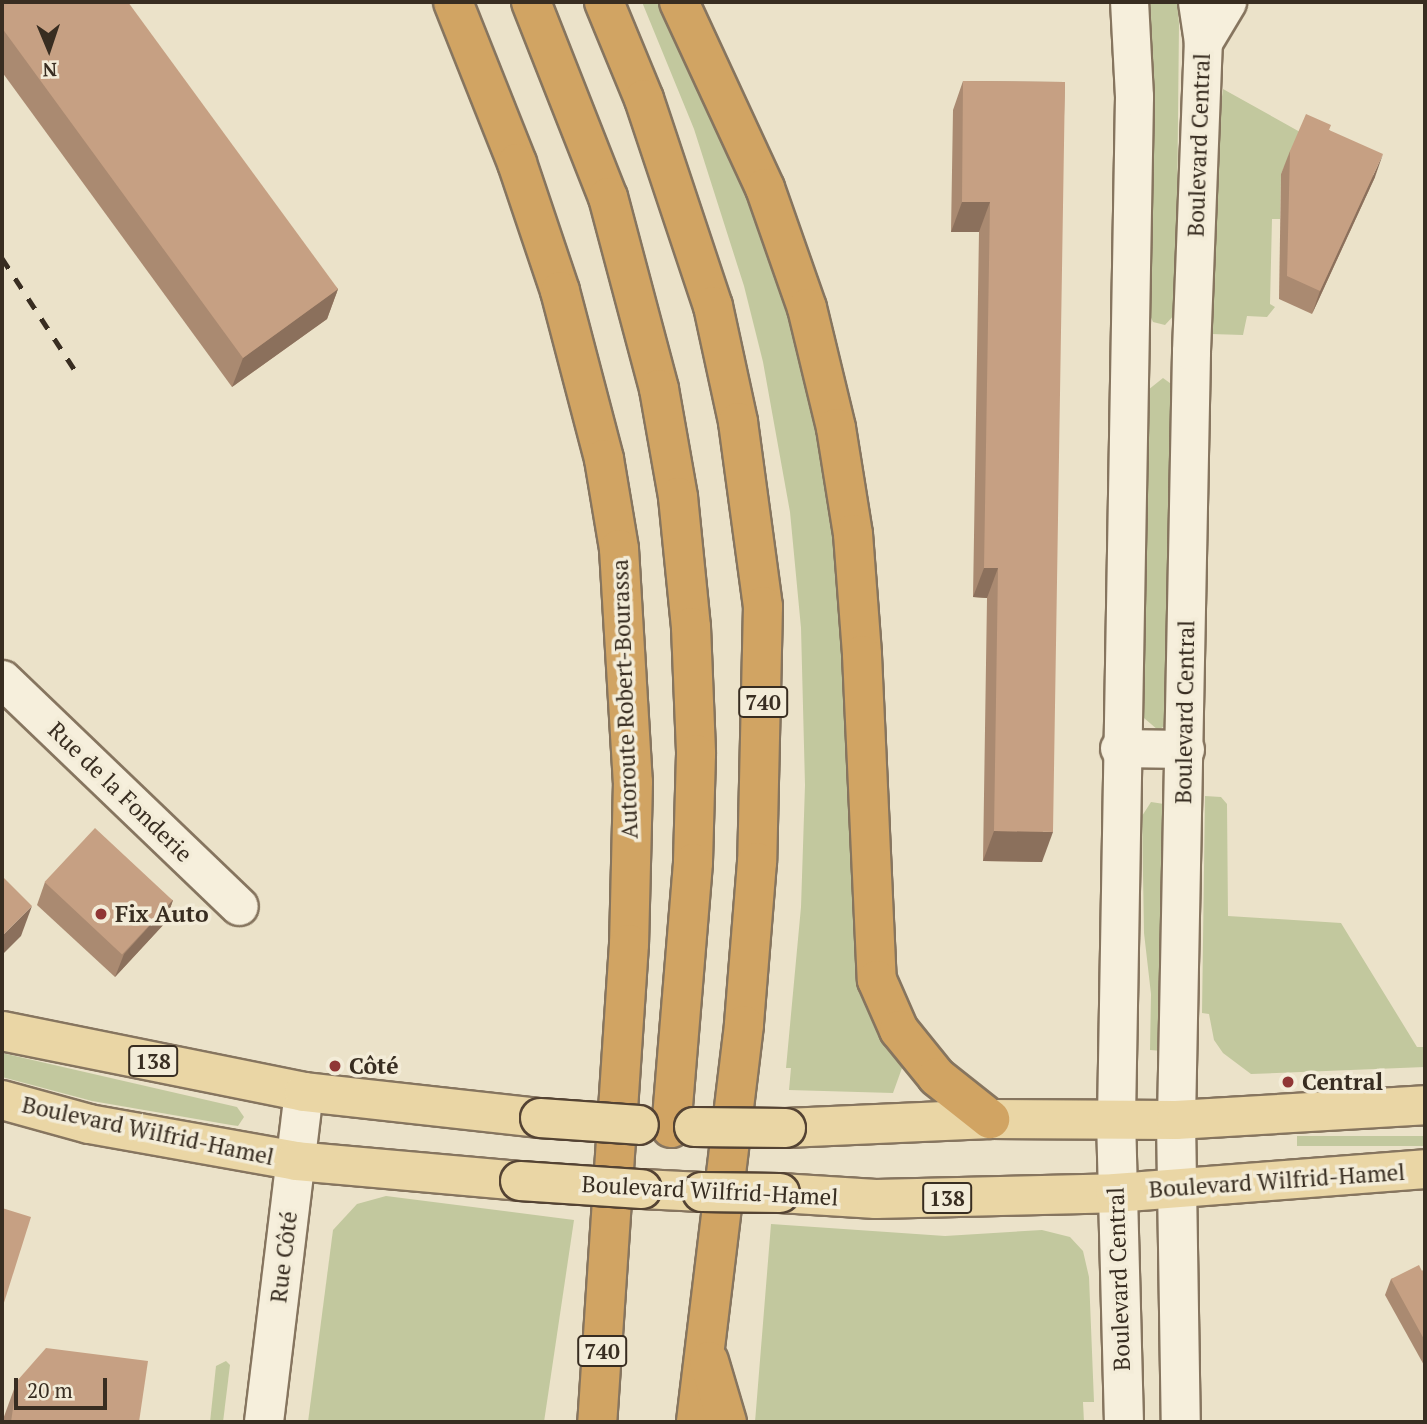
<!DOCTYPE html>
<html>
<head>
<meta charset="utf-8">
<style>
	body { margin:0 }
	#map { position:relative; width:1427px; height:1424px; overflow:hidden; background:#ebe2c9; font-family:"PT Serif",serif }
	div>[style] { position:absolute }
	.green>* { inset:0; background:#c2c89e; transform-origin:0 0 }
	.roads { filter:drop-shadow(2px 0 #86755f) drop-shadow(-2px 0 #86755f) drop-shadow(0 2px #86755f) drop-shadow(0 -2px #86755f) }
	.street>* { height:37px; margin:-18.5px; padding:0 18.5px; transform-origin:18.5px; border-radius:18.5px; background:#f6efdc }
	.secondary>* { height:38px; margin:-19px; padding:0 19px; transform-origin:19px; border-radius:19px; background:#f6efdc }
	.primary>* { height:38px; margin:-19px; padding:0 19px; transform-origin:19px; border-radius:19px; background:#ead6a5 }
	.highway>* { height:38px; margin:-19px; padding:0 19px; transform-origin:19px; border-radius:19px; background:#d1a463 }
	.rail>* { height:5px; margin-top:-2.5px; transform-origin:0; background:repeating-linear-gradient(90deg,#382d21 0 12px,transparent 0 24px) }
	.bridges { filter:drop-shadow(2px 0 #544333) drop-shadow(-2px 0 #544333) drop-shadow(0 2px #544333) drop-shadow(0 -2px #544333) }
	.primary-bridge>* { height:38px; margin:-19px; padding:0 19px; transform-origin:19px; border-radius:19px; background:#ead6a5 }
	.wall>* { inset:0; background:#aa8a71 }
	.shaded-wall>* { inset:0; background:#8b705c }
	.building>* { inset:0; background:#c6a083; transform-origin:0 0 }
	.dots>* { width:19px; height:19px; translate:-50% -50%; box-sizing:border-box; border:4px solid #f3ecd8; border-radius:50% }
	span { translate:-50% -50%; white-space:nowrap; text-align:center; line-height:1.15; -webkit-text-stroke:7px #f3ecd8; paint-order:stroke }
	.shield-label span { padding:2px 5px; background:#f3ecd8; border:2px solid; border-radius:5px; -webkit-text-stroke-width:0 }
	.shield-label { font-size:21px; color:#382d21; font-weight:700 }
	.street-label { font-size:23px; color:#382d21 }
	.poi-label { font-size:23px; color:#382d21; font-weight:700 }
	.left { translate:0 -50%; text-align:left }
	.frame { position:absolute; inset:0; border:4px solid #382d21; pointer-events:none }
	.north { position:absolute; left:14px; top:14px; width:70px; height:70px; -webkit-text-stroke:5px #f3ecd8; paint-order:stroke; rotate:178deg; font-size:19px; font-weight:700; line-height:28px; text-align:center; color:#382d21 }
	.north::after { content:''; display:block; margin:auto; width:24px; height:32px; background:#382d21; clip-path:polygon(50% 0,100% 100%,50% 72%,0 100%) }
	.scale { position:absolute; left:14px; top:1378px; width:93px; height:32px; box-sizing:border-box; border:4px solid #382d21; border-top:0; padding-left:9px; font-size:21px; line-height:24px; white-space:nowrap; color:#382d21; -webkit-text-stroke:5px #f3ecd8; paint-order:stroke }
</style>
</head>
<body>
<div id="map">
	<div class="green">
		<i style="clip-path:polygon(642px 2px,662px 2px,743px 171px,797px 332px,837px 529px,860px 985px,878px 1031px,902px 1068px,893px 1093px,789px 1090px,791px 1068px,786px 1068px,801px 907px,805px 785px,801px 628px,790px 512px,763px 362px,744px 286px,694px 129px)"></i>
		<i style="clip-path:polygon(1147px 2px,1177px 2px,1179px 24px,1176px 313px,1165px 325px,1153px 322px,1149px 313px,1152px 79px)"></i>
		<i style="clip-path:polygon(1223px 89px,1300px 132px,1281px 174px,1280px 219px,1272px 219px,1270px 304px,1275px 307px,1267px 317px,1247px 316px,1243px 335px,1211px 334px,1215px 150px)"></i>
		<i style="clip-path:polygon(1163px 378px,1174px 386px,1168px 724px,1158px 730px,1144px 718px,1148px 390px)"></i>
		<i style="clip-path:polygon(1205px 796px,1221px 797px,1227px 804px,1228px 916px,1341px 923px,1417px 1047px,1425px 1047px,1425px 1067px,1251px 1074px,1223px 1053px,1214px 1040px,1209px 1014px,1202px 1013px)"></i>
		<i style="clip-path:polygon(1151px 802px,1164px 804px,1168px 812px,1163px 1051px,1150px 1050px,1151px 994px,1144px 933px,1142px 816px)"></i>
		<i style="clip-path:polygon(2px 1053px,237px 1107px,244px 1117px,238px 1126px,231px 1125px,92px 1101px,2px 1077px)"></i>
		<i style="left:1425px;top:1136px;width:10px;height:128px;rotate:90deg"></i>
		<i style="clip-path:polygon(386px 1196px,574px 1220px,544px 1422px,308px 1422px,333px 1230px,357px 1204px)"></i>
		<i style="clip-path:polygon(771px 1224px,945px 1236px,1042px 1230px,1070px 1237px,1083px 1251px,1089px 1277px,1094px 1402px,1083px 1402px,1084px 1422px,755px 1422px)"></i>
		<i style="clip-path:polygon(226px 1361px,230px 1365px,223px 1422px,210px 1422px,216px 1366px)"></i>
	</div>
	<div class="roads">
		<div class="street">
			<i style="left:1203px;top:42px;width:47px;rotate:-59deg"></i>
			<i style="left:2px;top:679px;width:328px;rotate:43.8deg"></i>
			<i style="left:1119px;top:748px;width:66px;rotate:0.9deg"></i>
			<i style="left:1116px;top:1118px;width:1022px;rotate:-88.99deg"></i>
			<i style="left:1134px;top:96px;width:94px;rotate:-93deg"></i>
			<i style="left:1176px;top:1120px;width:769px;rotate:-88.88deg"></i>
			<i style="left:1191px;top:351px;width:309px;rotate:-87.8deg"></i>
			<i style="left:1203px;top:42px;width:40px;rotate:-98.5deg"></i>
		</div>
		<div class="secondary">
			<i style="left:1116px;top:1118px;width:304px;rotate:88.5deg"></i>
			<i style="left:1176px;top:1120px;width:302px;rotate:89.1deg"></i>
			<i style="left:264px;top:1422px;width:332px;rotate:-83.1deg"></i>
		</div>
		<div class="primary">
			<i style="left:2px;top:1031px;width:308px;rotate:11.4deg"></i>
			<i style="left:304px;top:1092px;width:237px;rotate:6.3deg"></i>
			<i style="left:2px;top:1100px;width:90px;rotate:15.4deg"></i>
			<i style="left:89px;top:1124px;width:210px;rotate:10.1deg"></i>
			<i style="left:296px;top:1161px;width:225px;rotate:5.1deg"></i>
			<i style="left:786px;top:1128px;width:204px;rotate:-2.5deg"></i>
			<i style="left:990px;top:1119px;width:186px;rotate:0.3deg"></i>
			<i style="left:1176px;top:1120px;width:249px;rotate:-3.4deg"></i>
			<i style="left:642px;top:1189px;width:60px;rotate:2.9deg"></i>
			<i style="left:780px;top:1193px;width:96px;rotate:3.6deg"></i>
			<i style="left:876px;top:1199px;width:239px;rotate:-1.4deg"></i>
			<i style="left:1115px;top:1193px;width:311px;rotate:-4.4deg"></i>
		</div>
		<div class="highway">
			<i style="left:453px;top:2px;width:173px;rotate:68.3deg"></i>
			<i style="left:517px;top:163px;width:135px;rotate:71.4deg"></i>
			<i style="left:560px;top:291px;width:174px;rotate:75.3deg"></i>
			<i style="left:604px;top:459px;width:91px;rotate:80.5deg"></i>
			<i style="left:619px;top:549px;width:233px;rotate:86.6deg"></i>
			<i style="left:633px;top:782px;width:162px;rotate:91.4deg"></i>
			<i style="left:629px;top:944px;width:479px;rotate:93.8deg"></i>
			<i style="left:531px;top:2px;width:210px;rotate:68.5deg"></i>
			<i style="left:608px;top:197px;width:199px;rotate:75.1deg"></i>
			<i style="left:659px;top:389px;width:110px;rotate:80deg"></i>
			<i style="left:678px;top:497px;width:131px;rotate:84.3deg"></i>
			<i style="left:691px;top:627px;width:127px;rotate:87.7deg"></i>
			<i style="left:696px;top:754px;width:109px;rotate:91.6deg"></i>
			<i style="left:693px;top:863px;width:266px;rotate:94.7deg"></i>
			<i style="left:604px;top:2px;width:105px;rotate:67.6deg"></i>
			<i style="left:644px;top:99px;width:218px;rotate:71.6deg"></i>
			<i style="left:713px;top:306px;width:119px;rotate:77.8deg"></i>
			<i style="left:738px;top:422px;width:186px;rotate:82.3deg"></i>
			<i style="left:763px;top:606px;width:256px;rotate:91.3deg"></i>
			<i style="left:757px;top:862px;width:164px;rotate:94.6deg"></i>
			<i style="left:744px;top:1025px;width:400px;rotate:96.9deg"></i>
			<i style="left:679px;top:2px;width:205px;rotate:65.2deg"></i>
			<i style="left:765px;top:188px;width:127px;rotate:70.7deg"></i>
			<i style="left:807px;top:308px;width:123px;rotate:76.4deg"></i>
			<i style="left:836px;top:428px;width:107px;rotate:80.9deg"></i>
			<i style="left:853px;top:534px;width:121px;rotate:85.7deg"></i>
			<i style="left:862px;top:655px;width:325px;rotate:87.4deg"></i>
			<i style="left:877px;top:980px;width:55px;rotate:66.3deg"></i>
			<i style="left:899px;top:1030px;width:60px;rotate:51deg"></i>
			<i style="left:937px;top:1077px;width:68px;rotate:38.4deg"></i>
			<i style="left:709px;top:1361px;width:64px;rotate:73.6deg"></i>
		</div>
	</div>
	<div class="rail">
		<i style="left:2px;top:258px;width:143px;rotate:57deg"></i>
	</div>
	<div class="bridges">
		<div class="primary-bridge">
			<i style="left:540px;top:1118px;width:99px;rotate:4deg"></i>
			<i style="left:694px;top:1127px;width:92px;rotate:0.6deg"></i>
			<i style="left:520px;top:1181px;width:122px;rotate:3.8deg"></i>
			<i style="left:702px;top:1192px;width:78px;rotate:0.7deg"></i>
		</div>
	</div>
	<div class="wall">
		<i style="clip-path:polygon(2px 2px,338px 289px,327px 319px,232px 387px,2px 72px)"></i>
		<i style="clip-path:polygon(963px 81px,1065px 82px,1042px 862px,983px 861px,987px 598px,973px 597px,979px 232px,951px 232px,953px 110px)"></i>
		<i style="clip-path:polygon(1329px 130px,1375px 177px,1312px 314px,1279px 299px,1281px 174px,1290px 151px)"></i>
		<i style="clip-path:polygon(45px 882px,173px 900px,165px 923px,115px 977px,37px 905px)"></i>
		<i style="clip-path:polygon(1425px 1270px,1425px 1367px,1385px 1295px,1391px 1279px)"></i>
		<i style="clip-path:polygon(17px 1381px,139px 1422px,2px 1422px)"></i>
	</div>
	<div class="shaded-wall">
		<i style="clip-path:polygon(1383px 154px,1375px 177px,1312px 314px,1320px 291px)"></i>
		<i style="clip-path:polygon(962px 202px,990px 202px,979px 232px,951px 232px)"></i>
		<i style="clip-path:polygon(338px 289px,327px 319px,232px 387px,243px 358px)"></i>
		<i style="clip-path:polygon(984px 568px,998px 568px,987px 598px,973px 597px)"></i>
		<i style="clip-path:polygon(994px 831px,1053px 832px,1042px 862px,983px 861px)"></i>
		<i style="clip-path:polygon(173px 900px,165px 923px,115px 977px,124px 954px)"></i>
		<i style="clip-path:polygon(32px 906px,21px 936px,2px 955px,2px 941px,4px 934px)"></i>
	</div>
	<div class="building">
		<i style="clip-path:polygon(2px 2px,128px 2px,338px 289px,243px 358px,2px 28px)"></i>
		<i style="clip-path:polygon(963px 81px,1065px 82px,1053px 832px,994px 831px,998px 568px,984px 568px,990px 202px,962px 202px)"></i>
		<i style="clip-path:polygon(1306px 114px,1331px 125px,1329px 130px,1383px 154px,1320px 291px,1287px 276px,1290px 151px)"></i>
		<i style="left:95px;top:828px;width:106px;height:74px;rotate:43deg"></i>
		<i style="clip-path:polygon(2px 876px,32px 906px,4px 934px,2px 933px)"></i>
		<i style="clip-path:polygon(2px 1208px,31px 1217px,2px 1309px)"></i>
		<i style="clip-path:polygon(1419px 1265px,1422px 1271px,1425px 1270px,1425px 1341px,1391px 1279px)"></i>
		<i style="clip-path:polygon(46px 1348px,148px 1361px,139px 1422px,11px 1422px,17px 1381px)"></i>
	</div>
	<div class="dots">
		<i style="left:101px;top:914px;background:#903635"></i>
		<i style="left:335px;top:1066px;background:#903635"></i>
		<i style="left:1288px;top:1082px;background:#903635"></i>
	</div>
	<div class="shield-label">
		<span style="left:763px;top:702px">740</span>
		<span style="left:153px;top:1061px">138</span>
		<span style="left:947px;top:1198px">138</span>
		<span style="left:602px;top:1351px">740</span>
	</div>
	<div class="street-label">
		<span style="left:1199px;top:145px;rotate:-88deg">Boulevard Central</span>
		<span style="left:625px;top:699px;rotate:-92deg">Autoroute Robert-Bourassa</span>
		<span style="left:1185px;top:712px;rotate:-89deg">Boulevard Central</span>
		<span style="left:120px;top:792px;rotate:44deg">Rue de la Fonderie</span>
		<span style="left:148px;top:1131px;rotate:12deg">Boulevard Wilfrid-Hamel</span>
		<span style="left:1277px;top:1181px;rotate:-4deg">Boulevard Wilfrid-Hamel</span>
		<span style="left:710px;top:1191px;rotate:3deg">Boulevard Wilfrid-Hamel</span>
		<span style="left:284px;top:1257px;rotate:-83deg">Rue Côté</span>
		<span style="left:1119px;top:1279px;rotate:-92deg">Boulevard Central</span>
	</div>
	<div class="poi-label">
		<span class="left" style="left:115px;top:914px">Fix Auto</span>
		<span class="left" style="left:349px;top:1066px">Côté</span>
		<span class="left" style="left:1302px;top:1082px">Central</span>
	</div>
	<div class="frame"></div>
	<div class="north">N</div>
	<div class="scale">20 m</div>
</div>
</body>
</html>
